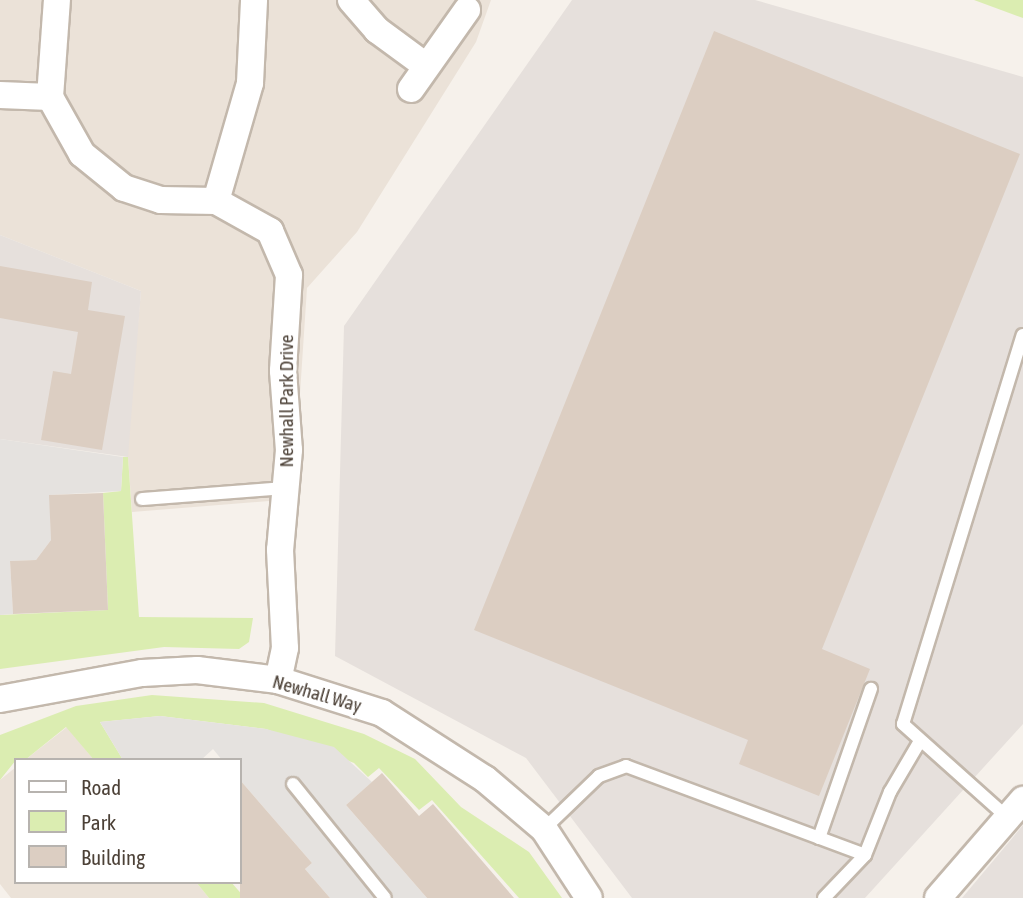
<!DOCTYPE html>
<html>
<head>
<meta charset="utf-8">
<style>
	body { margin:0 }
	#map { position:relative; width:1023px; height:898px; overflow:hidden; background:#f6f1eb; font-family:"Asap Condensed",sans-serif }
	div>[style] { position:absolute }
	.residential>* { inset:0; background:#ebe2d8 }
	.industrial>* { inset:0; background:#e6e0dc }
	.green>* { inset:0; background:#dbedb1 }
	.parking>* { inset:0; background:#e5e2df }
	.building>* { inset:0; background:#dccec2 }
	.roads { filter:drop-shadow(2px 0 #c3b8ac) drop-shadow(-2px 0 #c3b8ac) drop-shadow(0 2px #c3b8ac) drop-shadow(0 -2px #c3b8ac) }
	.lane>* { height:12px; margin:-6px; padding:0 6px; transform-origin:6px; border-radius:6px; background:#fff }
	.street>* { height:26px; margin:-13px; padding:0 13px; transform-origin:13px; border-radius:13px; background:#fff }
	span { translate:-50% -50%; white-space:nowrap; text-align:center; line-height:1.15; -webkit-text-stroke:7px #fff; paint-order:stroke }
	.street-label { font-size:19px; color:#4c4137 }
	.legend { position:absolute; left:14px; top:758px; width:228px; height:126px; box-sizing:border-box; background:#fff; border:2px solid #b7b3af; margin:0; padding:9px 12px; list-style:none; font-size:21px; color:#4c4137 }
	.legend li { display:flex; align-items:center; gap:14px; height:35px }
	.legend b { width:35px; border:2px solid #b7b3af }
</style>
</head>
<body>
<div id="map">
	<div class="residential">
		<i style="clip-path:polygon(0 0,491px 0,476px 42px,357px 232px,307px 288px,293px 499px,132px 512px,127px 443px,141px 291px,0 235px)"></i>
		<i style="clip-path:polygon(67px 727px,94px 760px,25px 760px)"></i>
		<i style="clip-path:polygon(16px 767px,16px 882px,196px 882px,209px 898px,11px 898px,0 884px,0 780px)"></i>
	</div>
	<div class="industrial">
		<i style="clip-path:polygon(572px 0,755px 0,1023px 77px,1023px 724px,865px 898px,632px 898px,526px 758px,335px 656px,344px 326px)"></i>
		<i style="clip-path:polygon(0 235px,141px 291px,128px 457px,0 439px)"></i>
		<i style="clip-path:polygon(1023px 825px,1023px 898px,962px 898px,1014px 836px)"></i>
	</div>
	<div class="green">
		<i style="clip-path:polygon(974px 0,1023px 0,1023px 18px)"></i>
		<i style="clip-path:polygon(123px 457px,128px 457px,139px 617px,253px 618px,249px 642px,239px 649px,164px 647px,0 669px,0 615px,108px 610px,103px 493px,121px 491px)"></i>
		<i style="clip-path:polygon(152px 695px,264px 703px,364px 734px,415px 759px,461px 807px,529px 852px,562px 898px,519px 898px,432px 800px,419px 810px,379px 768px,368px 777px,354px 763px,266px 729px,160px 716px,100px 722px,123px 760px,94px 760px,66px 727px,25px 760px,16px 760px,0 780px,0 735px,76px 706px)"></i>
		<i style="clip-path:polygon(196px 882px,231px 882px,245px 898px,209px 898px)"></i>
	</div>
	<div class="parking">
		<i style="clip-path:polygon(0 439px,123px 457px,121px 491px,50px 495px,51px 540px,36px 560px,10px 561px,13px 614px,0 615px)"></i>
		<i style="clip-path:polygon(160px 716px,266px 729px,334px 747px,372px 782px,346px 805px,427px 898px,330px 898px,305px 869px,312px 863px,240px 780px,240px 760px,222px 760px,213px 749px,201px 760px,123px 760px,100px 722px)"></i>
	</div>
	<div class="building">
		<i style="clip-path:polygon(714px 31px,1020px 154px,822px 649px,870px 669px,819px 796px,739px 764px,748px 740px,474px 630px)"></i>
		<i style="clip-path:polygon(0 266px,92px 282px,88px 310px,125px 316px,102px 450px,41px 440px,53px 371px,71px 374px,78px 332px,0 318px)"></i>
		<i style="clip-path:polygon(103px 493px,108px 610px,13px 614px,10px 561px,36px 560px,51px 540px,49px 495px)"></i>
		<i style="clip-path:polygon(382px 773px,419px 816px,433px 804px,514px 898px,427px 898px,346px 805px)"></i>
		<i style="clip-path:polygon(240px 780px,312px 863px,305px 869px,330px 898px,240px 898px)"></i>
	</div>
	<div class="roads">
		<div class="lane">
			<i style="left:142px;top:499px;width:144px;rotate:-4.4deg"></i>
			<i style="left:293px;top:784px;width:146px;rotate:51.1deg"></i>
			<i style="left:1008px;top:818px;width:141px;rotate:-138.2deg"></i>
			<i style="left:903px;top:724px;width:407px;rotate:-72.9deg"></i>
			<i style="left:544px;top:829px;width:76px;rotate:-43.9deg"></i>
			<i style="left:599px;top:776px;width:29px;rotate:-20deg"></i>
			<i style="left:626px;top:766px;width:255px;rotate:20.4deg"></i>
			<i style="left:819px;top:838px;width:158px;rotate:-70.8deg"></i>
			<i style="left:824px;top:898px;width:59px;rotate:-46.4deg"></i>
			<i style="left:865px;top:855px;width:68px;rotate:-68.4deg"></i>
			<i style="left:890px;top:792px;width:59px;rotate:-59.5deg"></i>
		</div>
		<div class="street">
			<i style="left:351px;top:0;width:40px;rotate:49deg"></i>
			<i style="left:377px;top:30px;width:61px;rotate:36.3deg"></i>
			<i style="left:411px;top:89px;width:97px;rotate:-54.7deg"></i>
			<i style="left:0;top:95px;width:50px;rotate:2.3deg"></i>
			<i style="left:50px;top:97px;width:65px;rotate:60.7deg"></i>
			<i style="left:82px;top:154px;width:54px;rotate:39deg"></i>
			<i style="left:124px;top:188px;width:39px;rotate:18deg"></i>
			<i style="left:161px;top:200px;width:55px;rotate:1deg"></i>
			<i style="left:216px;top:201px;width:62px;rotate:29.1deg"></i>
			<i style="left:270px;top:231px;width:48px;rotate:66.6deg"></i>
			<i style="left:289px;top:275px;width:96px;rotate:93.6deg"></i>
			<i style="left:283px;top:371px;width:79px;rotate:85.7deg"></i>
			<i style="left:289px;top:450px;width:100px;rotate:95.1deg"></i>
			<i style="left:280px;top:550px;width:98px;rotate:87.1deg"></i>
			<i style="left:285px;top:648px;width:33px;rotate:102deg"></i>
			<i style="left:50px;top:97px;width:97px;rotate:-85.9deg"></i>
			<i style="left:216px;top:201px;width:123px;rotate:-73.9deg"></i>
			<i style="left:250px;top:83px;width:83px;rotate:-87.2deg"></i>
			<i style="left:0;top:699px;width:144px;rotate:-10.4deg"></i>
			<i style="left:142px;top:673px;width:55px;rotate:-3.1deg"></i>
			<i style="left:197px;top:670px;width:82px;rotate:7deg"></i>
			<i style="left:278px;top:680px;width:109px;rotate:17.6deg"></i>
			<i style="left:382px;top:713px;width:122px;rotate:32.7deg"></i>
			<i style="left:485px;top:779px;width:77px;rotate:40.3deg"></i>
			<i style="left:544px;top:829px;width:82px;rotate:56.9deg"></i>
			<i style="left:938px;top:898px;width:130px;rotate:-49.1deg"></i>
		</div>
	</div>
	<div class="street-label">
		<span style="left:287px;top:401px;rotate:-90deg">Newhall Park Drive</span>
		<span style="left:317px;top:694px;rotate:16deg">Newhall Way</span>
	</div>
	<ul class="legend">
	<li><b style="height:9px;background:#fff"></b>Road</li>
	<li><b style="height:19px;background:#dbedb1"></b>Park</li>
	<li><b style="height:19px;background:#dccec2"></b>Building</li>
	</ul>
</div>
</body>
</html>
